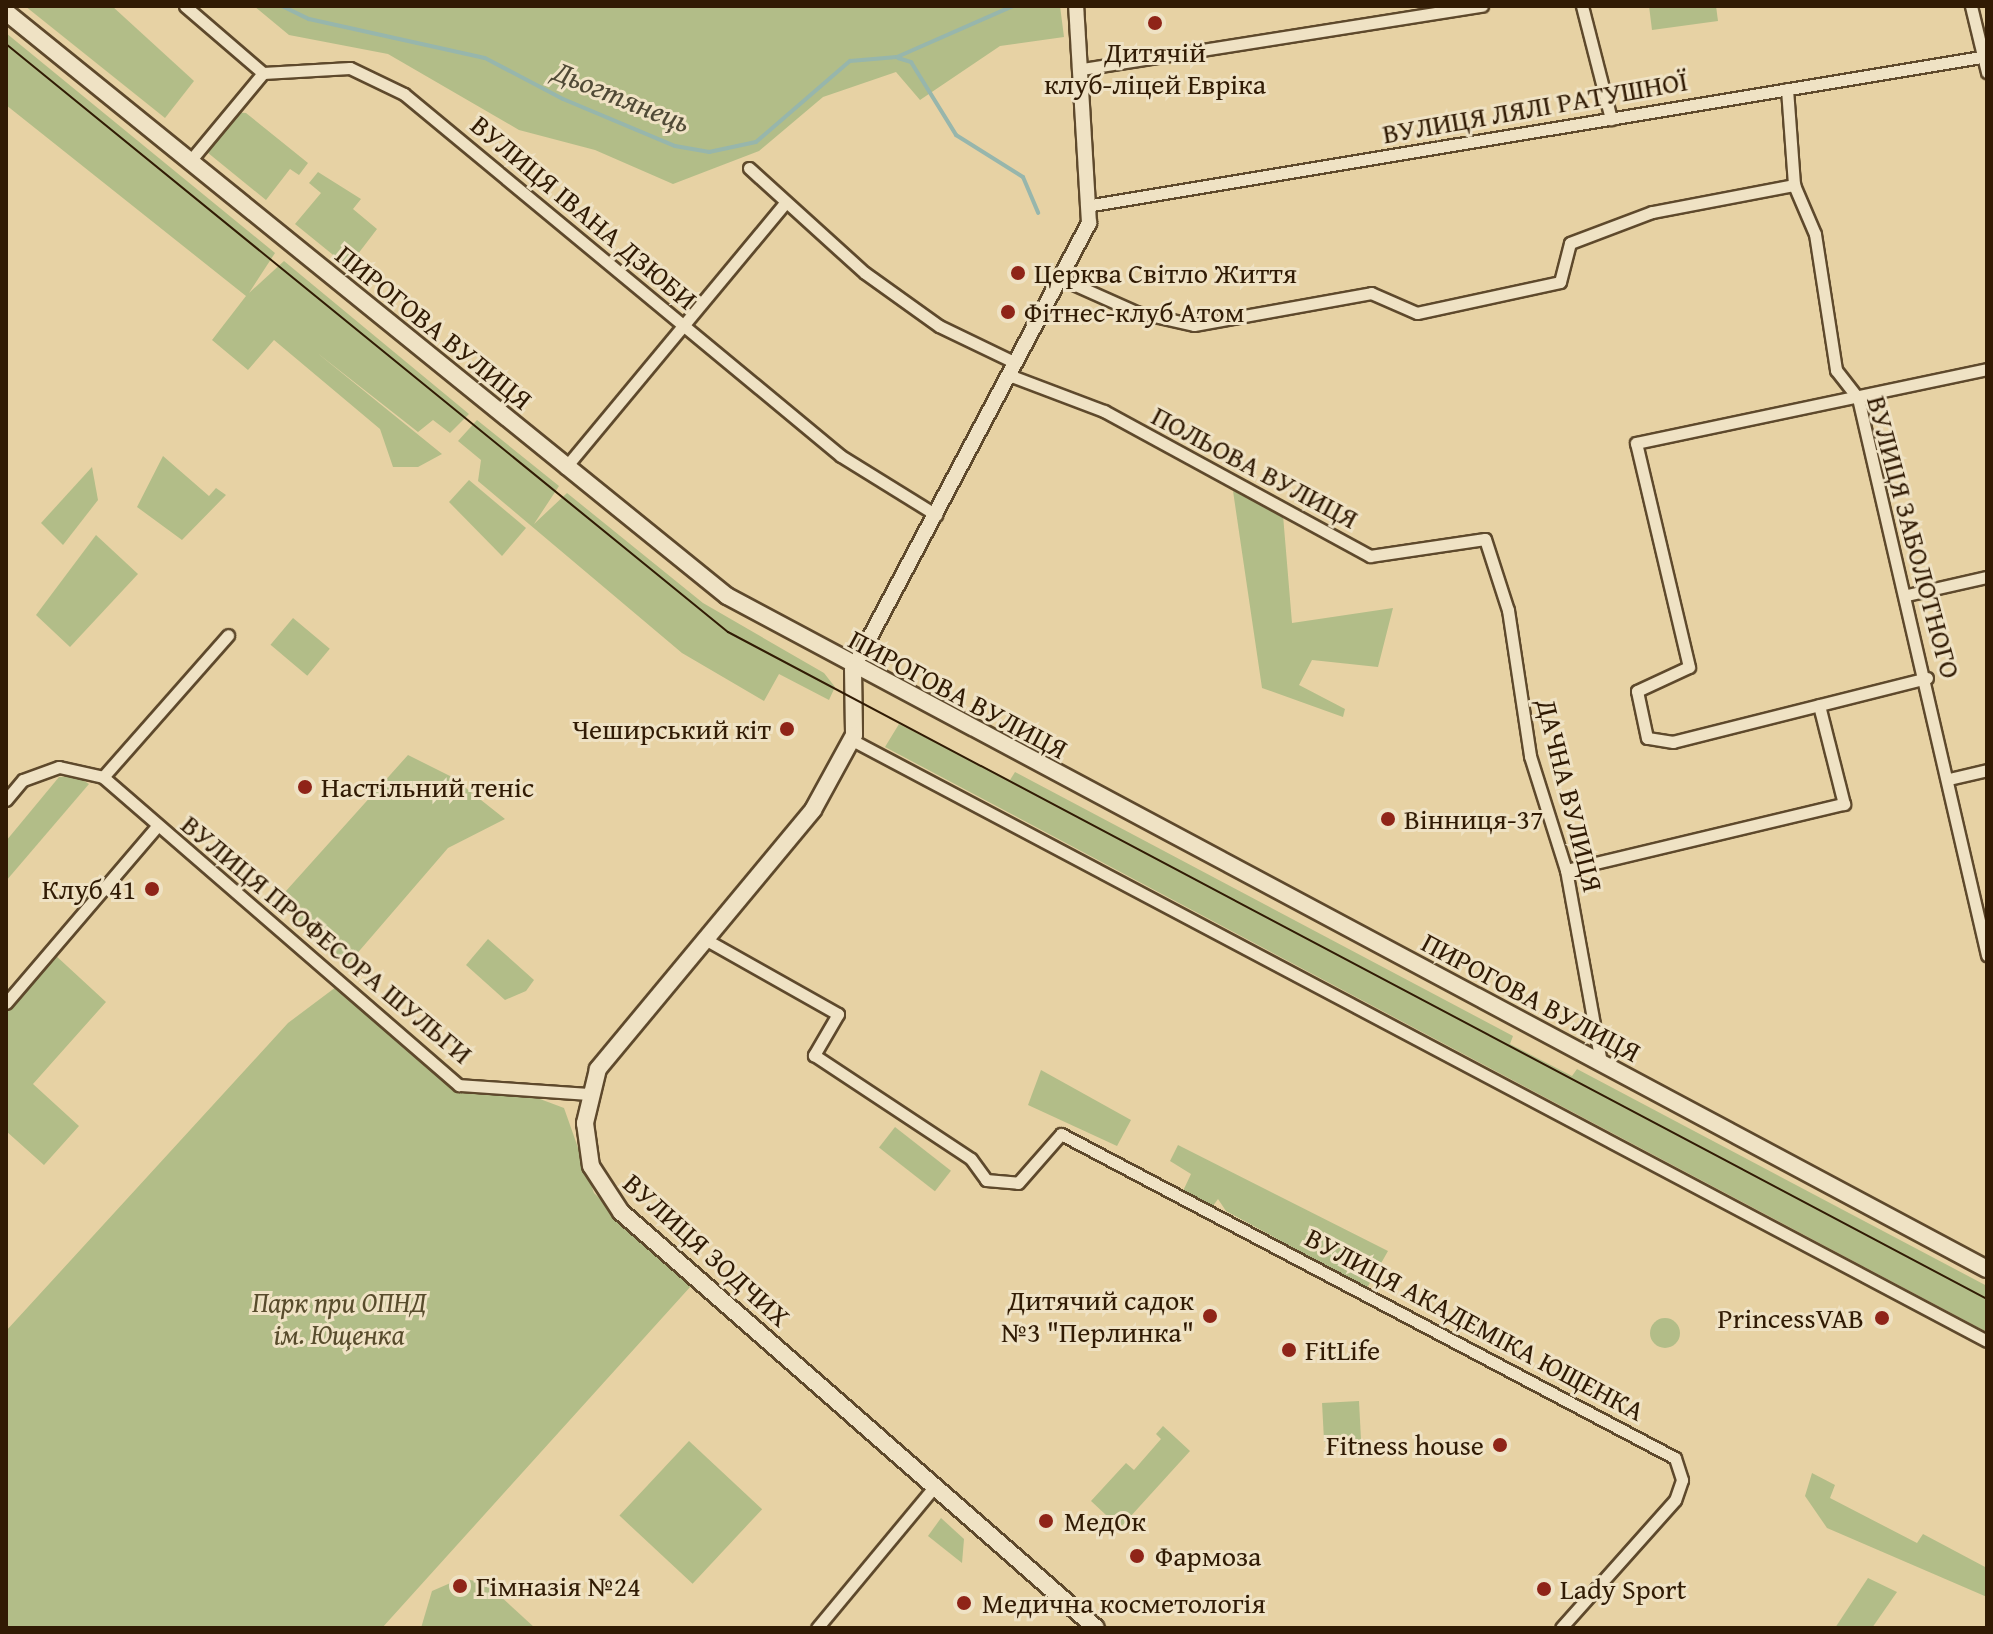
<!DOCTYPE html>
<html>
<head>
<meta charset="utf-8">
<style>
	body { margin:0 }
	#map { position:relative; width:1993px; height:1634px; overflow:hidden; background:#e7d2a4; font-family:"Gentium Book Plus",serif }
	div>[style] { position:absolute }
	.green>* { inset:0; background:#b2bd88; transform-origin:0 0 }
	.round { border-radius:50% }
	.stream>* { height:4px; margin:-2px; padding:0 2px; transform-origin:2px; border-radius:2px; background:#97b6ac }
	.roads { filter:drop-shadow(2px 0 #5e492c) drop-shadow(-2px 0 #5e492c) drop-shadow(0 2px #5e492c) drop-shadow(0 -2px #5e492c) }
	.minor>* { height:11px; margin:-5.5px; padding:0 5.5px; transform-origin:5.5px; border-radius:5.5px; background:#efe2c4 }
	.tertiary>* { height:14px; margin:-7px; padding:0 7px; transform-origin:7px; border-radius:7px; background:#efe2c4 }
	.secondary>* { height:16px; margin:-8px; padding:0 8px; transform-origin:8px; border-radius:8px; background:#efe2c4 }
	.tram>* { height:2px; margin:-1px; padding:0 1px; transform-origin:1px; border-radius:1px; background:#311b04 }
	.dots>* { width:22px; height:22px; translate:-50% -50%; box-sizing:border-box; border:4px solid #efe2c4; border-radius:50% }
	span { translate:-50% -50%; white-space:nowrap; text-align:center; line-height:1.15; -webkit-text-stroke:6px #efe2c4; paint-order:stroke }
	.poi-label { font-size:28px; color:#311b04 }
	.left { translate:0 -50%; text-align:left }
	.right { translate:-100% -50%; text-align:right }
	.street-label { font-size:28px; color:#311b04 }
	.park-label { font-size:28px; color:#584c2c; font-style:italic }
	.water-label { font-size:30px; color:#504a36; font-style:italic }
	.frame { position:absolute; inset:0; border:8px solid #311b04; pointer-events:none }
</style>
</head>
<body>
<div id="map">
	<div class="green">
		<i style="clip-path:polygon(25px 6px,112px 6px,194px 81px,165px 118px)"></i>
		<i style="clip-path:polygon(254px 6px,1060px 6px,1064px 37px,1000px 46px,920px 100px,896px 72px,823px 97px,759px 151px,673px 184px,595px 150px,519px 130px,388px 54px,289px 35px)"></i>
		<i style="clip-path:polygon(1649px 6px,1716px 6px,1718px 21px,1652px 30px)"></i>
		<i style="clip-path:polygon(6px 33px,275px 253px,249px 293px,284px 261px,469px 414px,450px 433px,433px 420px,418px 432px,316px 352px,442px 454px,418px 467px,393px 467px,380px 429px,274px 340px,248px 370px,212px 340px,246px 296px,6px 105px)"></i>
		<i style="clip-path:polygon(232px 112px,246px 113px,308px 163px,299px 175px,290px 169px,266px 200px,202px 148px)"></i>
		<i style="clip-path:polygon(318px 172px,361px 199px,353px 209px,377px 229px,348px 267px,295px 224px,321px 193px,309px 183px)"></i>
		<i style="clip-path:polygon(477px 420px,559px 486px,534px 524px,567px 493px,703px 603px,824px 673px,835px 687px,829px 700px,779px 674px,764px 701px,682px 653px,478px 481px,481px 460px,458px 441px)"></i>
		<i style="clip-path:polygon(163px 456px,209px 496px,216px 488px,226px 495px,182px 540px,137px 507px)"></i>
		<i style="clip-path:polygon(92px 467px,98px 500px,63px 545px,41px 523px)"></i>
		<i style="clip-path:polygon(469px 480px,526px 528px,502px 556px,449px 502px)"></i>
		<i style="clip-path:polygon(1233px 491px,1283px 515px,1292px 623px,1393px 608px,1378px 667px,1312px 660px,1299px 685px,1345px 709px,1343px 717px,1262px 688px)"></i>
		<i style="clip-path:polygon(96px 535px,138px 574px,70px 647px,36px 615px)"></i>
		<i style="left:293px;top:618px;width:48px;height:35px;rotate:40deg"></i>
		<i style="clip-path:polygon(899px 724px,1010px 780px,1015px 772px,1513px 1036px,1510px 1044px,1572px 1076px,1577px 1069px,1987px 1286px,1987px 1332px,885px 747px)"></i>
		<i style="clip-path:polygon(408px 755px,452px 777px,505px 819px,448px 848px,348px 964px,277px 901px)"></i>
		<i style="clip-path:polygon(76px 776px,89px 784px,6px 881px,6px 841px,59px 777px)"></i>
		<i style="clip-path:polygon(488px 939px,534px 980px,526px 991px,505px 1000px,466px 965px)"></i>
		<i style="clip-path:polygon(54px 954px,106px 1002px,33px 1084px,79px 1126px,44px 1165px,6px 1131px,6px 1011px)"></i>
		<i style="clip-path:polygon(340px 984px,459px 1085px,532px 1088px,532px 1096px,564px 1108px,594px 1193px,691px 1286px,382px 1628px,6px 1628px,6px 1331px,288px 1023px)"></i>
		<i style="clip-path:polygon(1041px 1070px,1131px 1120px,1117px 1146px,1028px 1105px)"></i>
		<i style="left:895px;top:1127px;width:71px;height:26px;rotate:38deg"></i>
		<i style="clip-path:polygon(1178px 1145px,1388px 1251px,1367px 1288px,1226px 1211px,1218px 1199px,1213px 1206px,1183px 1191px,1191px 1174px,1170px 1161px)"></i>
		<i class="round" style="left:1650px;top:1318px;width:30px;height:30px"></i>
		<i style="left:1359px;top:1401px;width:39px;height:37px;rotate:87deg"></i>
		<i style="clip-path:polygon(1163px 1426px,1190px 1451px,1120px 1528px,1091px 1501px,1126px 1463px,1134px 1470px,1161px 1439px,1156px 1434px)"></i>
		<i style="left:689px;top:1441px;width:100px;height:102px;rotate:43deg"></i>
		<i style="clip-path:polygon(1812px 1473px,1835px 1485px,1830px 1498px,1917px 1543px,1923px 1534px,1987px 1568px,1987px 1597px,1827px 1528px,1805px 1496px)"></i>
		<i style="clip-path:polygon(941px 1518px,964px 1539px,962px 1563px,928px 1536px)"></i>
		<i style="clip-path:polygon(462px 1578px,487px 1584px,535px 1628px,421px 1628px,432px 1591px)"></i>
		<i style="clip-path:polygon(1868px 1578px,1897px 1592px,1872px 1628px,1835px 1628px)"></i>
	</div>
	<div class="stream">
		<i style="left:282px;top:6px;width:30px;rotate:26deg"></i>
		<i style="left:309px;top:19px;width:180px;rotate:12.5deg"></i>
		<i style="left:485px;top:58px;width:88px;rotate:27.7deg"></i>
		<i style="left:563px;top:99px;width:121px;rotate:22.8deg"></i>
		<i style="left:675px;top:146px;width:35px;rotate:10deg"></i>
		<i style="left:709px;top:152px;width:48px;rotate:-12deg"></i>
		<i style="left:756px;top:142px;width:124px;rotate:-40.8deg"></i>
		<i style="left:850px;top:61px;width:47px;rotate:-4.9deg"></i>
		<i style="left:897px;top:57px;width:127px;rotate:-23.7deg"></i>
		<i style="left:898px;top:58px;width:14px;rotate:17deg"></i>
		<i style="left:911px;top:62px;width:86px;rotate:58.3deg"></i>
		<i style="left:956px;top:135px;width:79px;rotate:32.1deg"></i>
		<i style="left:1023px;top:177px;width:39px;rotate:67deg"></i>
	</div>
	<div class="roads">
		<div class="minor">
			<i style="left:185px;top:6px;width:103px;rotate:40.7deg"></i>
			<i style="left:263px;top:73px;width:87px;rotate:-3.3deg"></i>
			<i style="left:350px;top:68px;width:60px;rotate:25.7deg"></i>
			<i style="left:404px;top:94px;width:567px;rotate:39.64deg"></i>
			<i style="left:841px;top:456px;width:112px;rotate:31.8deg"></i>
			<i style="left:1582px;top:6px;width:117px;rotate:75.6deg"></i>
			<i style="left:1971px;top:6px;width:68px;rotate:76.4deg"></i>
			<i style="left:1082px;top:69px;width:405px;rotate:-9deg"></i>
			<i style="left:1787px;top:89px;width:96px;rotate:85.8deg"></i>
			<i style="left:1794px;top:185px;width:53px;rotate:66.8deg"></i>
			<i style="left:1815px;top:234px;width:138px;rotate:81.2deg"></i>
			<i style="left:1836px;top:370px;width:36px;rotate:52deg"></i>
			<i style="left:1858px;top:398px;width:572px;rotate:76.96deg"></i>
			<i style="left:190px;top:161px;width:114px;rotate:-50.3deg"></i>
			<i style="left:749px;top:168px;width:156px;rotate:42.2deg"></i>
			<i style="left:865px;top:273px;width:91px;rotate:35.6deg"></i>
			<i style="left:939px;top:326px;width:85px;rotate:25.7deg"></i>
			<i style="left:1092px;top:205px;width:907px;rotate:-9.45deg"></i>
			<i style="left:1062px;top:279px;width:81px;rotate:24deg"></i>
			<i style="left:1136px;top:312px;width:59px;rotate:12.6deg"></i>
			<i style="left:1194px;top:325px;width:180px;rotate:-10.2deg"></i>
			<i style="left:1371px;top:293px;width:50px;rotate:23.5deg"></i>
			<i style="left:1417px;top:313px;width:146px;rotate:-12.2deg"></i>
			<i style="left:1560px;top:282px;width:40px;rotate:-75.6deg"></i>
			<i style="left:1570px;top:243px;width:88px;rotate:-20.7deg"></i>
			<i style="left:1652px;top:212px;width:145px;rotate:-10.8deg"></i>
			<i style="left:1009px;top:375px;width:102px;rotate:20.8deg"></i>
			<i style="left:1104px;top:411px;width:303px;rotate:28.6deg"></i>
			<i style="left:1370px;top:556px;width:116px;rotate:-8.4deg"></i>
			<i style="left:1485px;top:539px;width:75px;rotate:72.1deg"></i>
			<i style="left:1508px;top:610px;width:148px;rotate:81.4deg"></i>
			<i style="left:1530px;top:756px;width:120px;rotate:72.5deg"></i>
			<i style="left:1566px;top:870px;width:196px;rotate:79.7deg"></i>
			<i style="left:565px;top:468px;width:342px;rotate:-50.3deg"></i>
			<i style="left:1907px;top:595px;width:82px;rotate:-12.7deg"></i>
			<i style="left:1927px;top:678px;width:262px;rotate:165.9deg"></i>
			<i style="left:1673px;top:742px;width:26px;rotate:-171deg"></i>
			<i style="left:1647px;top:738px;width:48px;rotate:-102deg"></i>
			<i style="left:1637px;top:691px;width:57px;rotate:-24.8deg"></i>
			<i style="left:1689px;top:667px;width:230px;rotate:-103.3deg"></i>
			<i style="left:1636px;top:443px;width:359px;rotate:-11.9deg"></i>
			<i style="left:852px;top:740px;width:1284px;rotate:27.9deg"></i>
			<i style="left:103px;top:777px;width:189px;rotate:-48.6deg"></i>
			<i style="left:1949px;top:779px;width:39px;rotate:-13deg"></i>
			<i style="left:6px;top:800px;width:26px;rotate:-50deg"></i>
			<i style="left:23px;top:780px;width:38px;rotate:-20deg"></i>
			<i style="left:59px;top:767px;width:45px;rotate:12.8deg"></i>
			<i style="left:103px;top:777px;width:471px;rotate:40.9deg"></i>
			<i style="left:459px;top:1085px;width:128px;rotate:4deg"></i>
			<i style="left:1566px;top:870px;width:286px;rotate:-13.4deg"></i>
			<i style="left:1844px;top:804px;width:102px;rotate:-104.2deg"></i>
			<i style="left:703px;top:938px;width:155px;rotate:29.4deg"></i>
			<i style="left:838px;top:1014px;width:48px;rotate:120.3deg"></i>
			<i style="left:814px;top:1055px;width:188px;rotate:33.5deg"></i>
			<i style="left:971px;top:1159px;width:26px;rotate:54deg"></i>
			<i style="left:986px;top:1180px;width:32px;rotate:5deg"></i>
			<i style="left:1018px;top:1183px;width:65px;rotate:-48.7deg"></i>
			<i style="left:1061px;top:1134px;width:694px;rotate:27.82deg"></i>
			<i style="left:1675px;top:1458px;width:23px;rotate:72deg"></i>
			<i style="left:1682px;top:1480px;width:21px;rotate:109deg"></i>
			<i style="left:1675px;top:1500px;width:171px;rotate:131.7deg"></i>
			<i style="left:6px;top:1003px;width:233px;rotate:-49.5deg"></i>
			<i style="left:817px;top:1628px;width:183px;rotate:-50.3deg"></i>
		</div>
		<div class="tertiary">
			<i style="left:853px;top:669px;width:505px;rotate:-62.11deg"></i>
			<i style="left:1089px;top:223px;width:217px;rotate:-93.4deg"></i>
		</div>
		<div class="secondary">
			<i style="left:6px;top:12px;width:928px;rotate:39.01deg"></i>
			<i style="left:727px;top:596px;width:1428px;rotate:28.11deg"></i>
			<i style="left:853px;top:669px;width:66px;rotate:89.1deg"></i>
			<i style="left:854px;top:735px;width:85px;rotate:118.7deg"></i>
			<i style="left:813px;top:810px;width:337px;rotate:129.7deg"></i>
			<i style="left:598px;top:1069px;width:56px;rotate:103.5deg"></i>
			<i style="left:585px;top:1123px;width:43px;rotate:82.1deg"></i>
			<i style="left:591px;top:1166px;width:55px;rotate:56.9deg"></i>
			<i style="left:621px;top:1212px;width:631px;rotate:41.21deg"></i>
		</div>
	</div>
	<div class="tram">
		<i style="left:6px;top:44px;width:931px;rotate:39.16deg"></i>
		<i style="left:728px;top:632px;width:1425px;rotate:27.91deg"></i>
	</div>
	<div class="dots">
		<i style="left:1155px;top:23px;background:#8f2418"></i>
		<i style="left:1018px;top:273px;background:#8f2418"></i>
		<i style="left:1008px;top:312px;background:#8f2418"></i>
		<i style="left:787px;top:729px;background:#8f2418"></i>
		<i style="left:305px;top:787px;background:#8f2418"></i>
		<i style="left:1388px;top:819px;background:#8f2418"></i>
		<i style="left:152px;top:889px;background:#8f2418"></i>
		<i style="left:1210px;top:1316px;background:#8f2418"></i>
		<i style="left:1882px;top:1318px;background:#8f2418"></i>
		<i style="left:1289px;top:1350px;background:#8f2418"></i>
		<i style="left:1500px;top:1445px;background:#8f2418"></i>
		<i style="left:1046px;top:1521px;background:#8f2418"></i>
		<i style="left:1137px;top:1556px;background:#8f2418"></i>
		<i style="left:460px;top:1586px;background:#8f2418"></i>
		<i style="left:1544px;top:1589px;background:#8f2418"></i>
		<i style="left:964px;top:1603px;background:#8f2418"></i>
	</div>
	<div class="poi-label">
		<span style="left:1155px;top:68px">Дитячій<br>клуб-ліцей Евріка</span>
		<span class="left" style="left:1034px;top:273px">Церква Світло Життя</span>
		<span class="left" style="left:1024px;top:312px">Фітнес-клуб Атом</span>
		<span class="right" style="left:771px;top:729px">Чеширський кіт</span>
		<span class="left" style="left:321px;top:787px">Настільний теніс</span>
		<span class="left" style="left:1404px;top:819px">Вінниця-37</span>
		<span class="right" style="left:136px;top:889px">Клуб 41</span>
		<span class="right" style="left:1194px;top:1316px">Дитячий садок<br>№3 "Перлинка"</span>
		<span class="right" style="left:1864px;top:1318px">PrincessVAB</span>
		<span class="left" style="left:1305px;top:1350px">FitLife</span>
		<span class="right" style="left:1484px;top:1445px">Fitness house</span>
		<span class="left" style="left:1064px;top:1521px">МедОк</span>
		<span class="left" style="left:1155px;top:1556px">Фармоза</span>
		<span class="left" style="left:476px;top:1586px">Гімназія №24</span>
		<span class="left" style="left:1560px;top:1589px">Lady Sport</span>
		<span class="left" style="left:982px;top:1603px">Медична косметологія</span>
	</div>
	<div class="street-label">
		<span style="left:1535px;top:107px;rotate:-10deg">ВУЛИЦЯ ЛЯЛІ РАТУШНОЇ</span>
		<span style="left:584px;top:212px;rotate:40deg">ВУЛИЦЯ ІВАНА ДЗЮБИ</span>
		<span style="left:434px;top:327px;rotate:39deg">ПИРОГОВА ВУЛИЦЯ</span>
		<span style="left:1255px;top:467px;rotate:28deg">ПОЛЬОВА ВУЛИЦЯ</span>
		<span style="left:1914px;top:537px;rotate:75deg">ВУЛИЦЯ ЗАБОЛОТНОГО</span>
		<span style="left:958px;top:694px;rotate:28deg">ПИРОГОВА ВУЛИЦЯ</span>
		<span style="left:1570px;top:795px;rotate:76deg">ДАЧНА ВУЛИЦЯ</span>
		<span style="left:327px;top:939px;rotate:40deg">ВУЛИЦЯ ПРОФЕСОРА ШУЛЬГИ</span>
		<span style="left:1531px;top:997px;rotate:28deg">ПИРОГОВА ВУЛИЦЯ</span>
		<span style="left:707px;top:1250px;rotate:42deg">ВУЛИЦЯ ЗОДЧИХ</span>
		<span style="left:1475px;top:1324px;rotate:28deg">ВУЛИЦЯ АКАДЕМІКА ЮЩЕНКА</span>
	</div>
	<div class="park-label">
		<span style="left:339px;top:1318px">Парк при ОПНД<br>ім. Ющенка</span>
	</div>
	<div class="water-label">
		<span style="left:622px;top:96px;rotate:22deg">Дьогтянець</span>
	</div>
	<div class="frame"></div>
</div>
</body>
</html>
